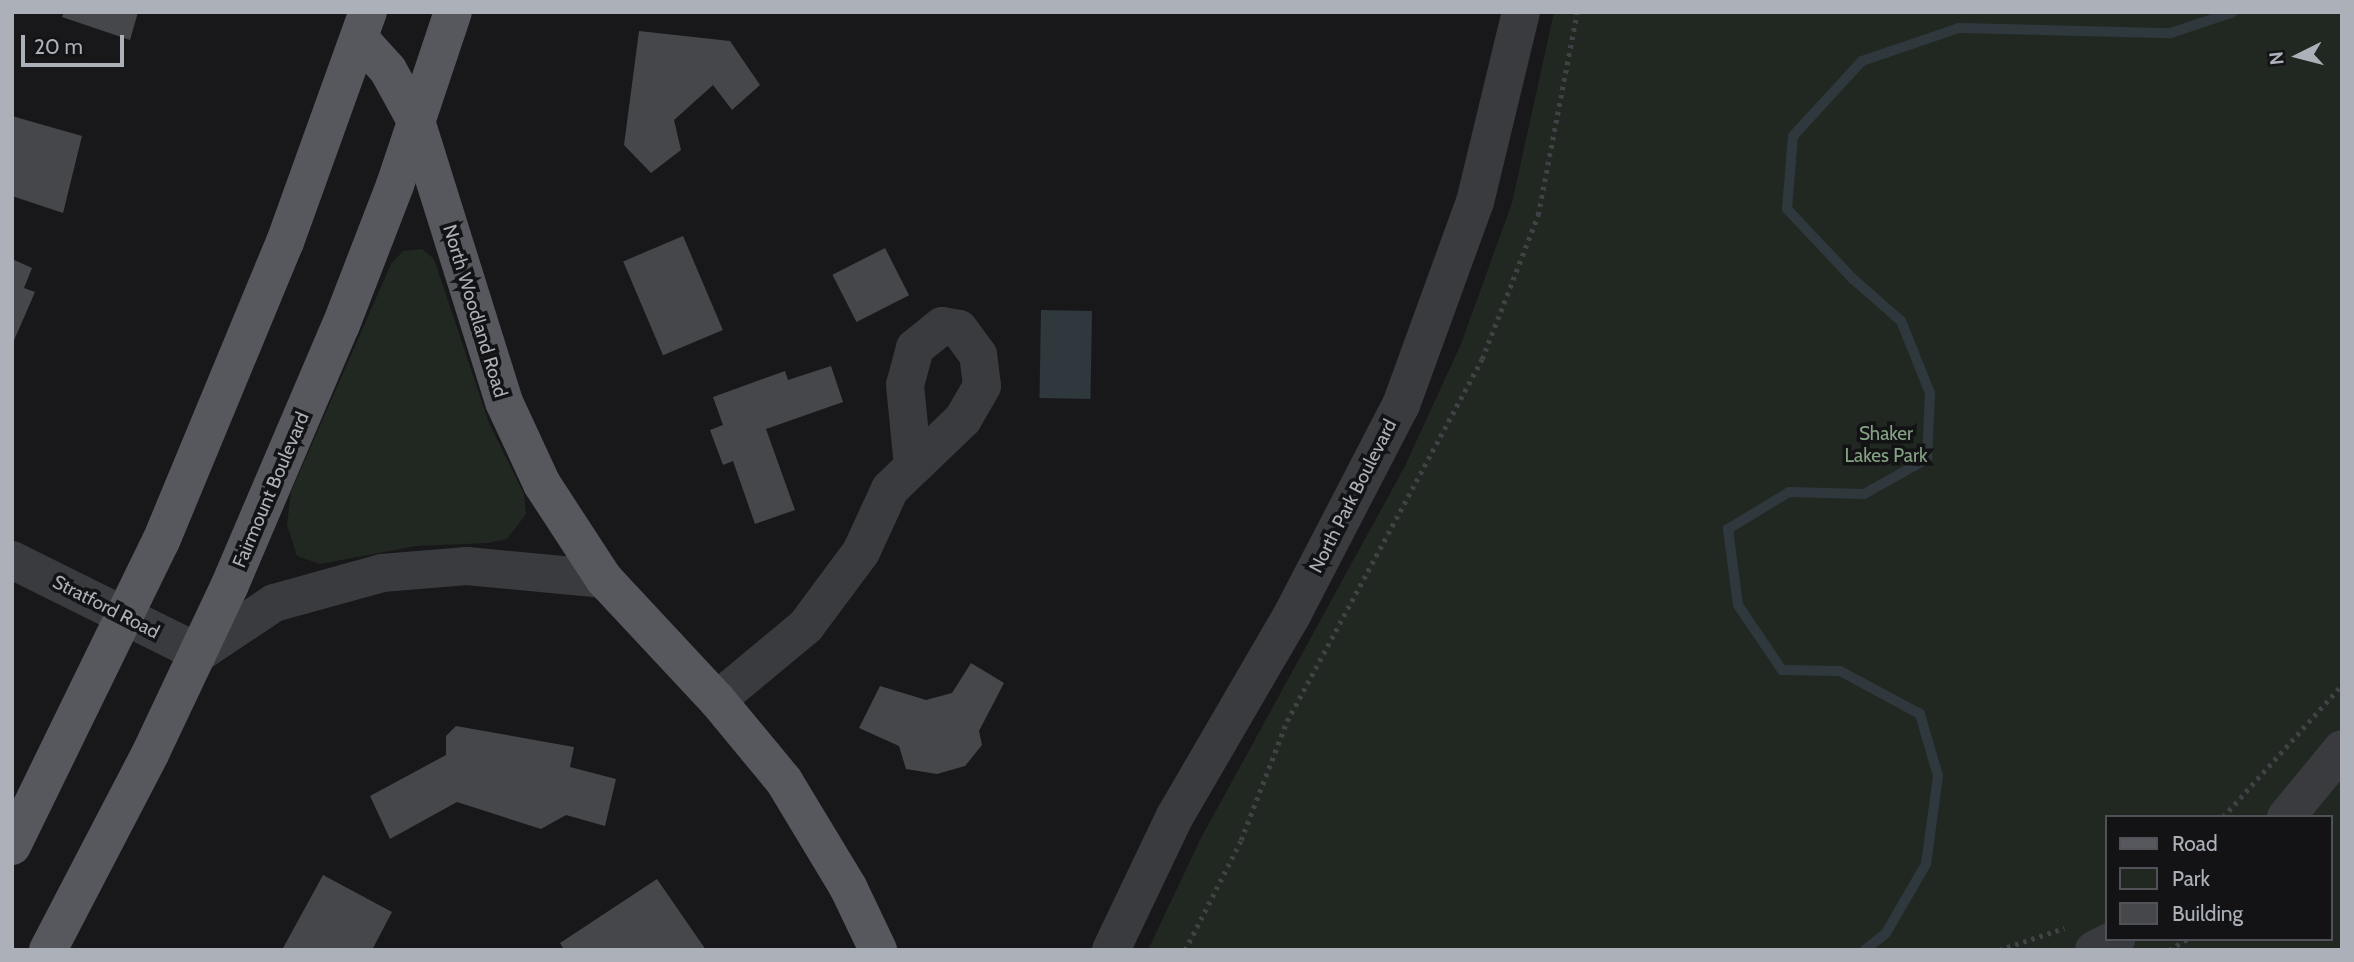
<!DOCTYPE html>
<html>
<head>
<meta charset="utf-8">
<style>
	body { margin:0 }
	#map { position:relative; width:2354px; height:962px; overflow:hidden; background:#18181a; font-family:Cabin,sans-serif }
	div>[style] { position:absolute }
	.green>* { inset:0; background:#212821 }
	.water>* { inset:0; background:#2f383d; transform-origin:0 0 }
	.stream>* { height:10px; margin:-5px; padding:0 5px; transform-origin:5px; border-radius:5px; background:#2f383d }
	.building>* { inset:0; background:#45474a; transform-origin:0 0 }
	.path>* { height:4.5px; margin-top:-2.25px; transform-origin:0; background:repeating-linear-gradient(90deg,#404246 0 3.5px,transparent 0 8.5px) }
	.minor>* { height:38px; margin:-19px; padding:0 19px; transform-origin:19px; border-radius:19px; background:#3a3b3f }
	.major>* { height:38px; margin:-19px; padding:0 19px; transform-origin:19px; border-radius:19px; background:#56585e }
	span { translate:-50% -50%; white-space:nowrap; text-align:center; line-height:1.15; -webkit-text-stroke:7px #131315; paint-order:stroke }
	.street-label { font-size:19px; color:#acb1b9 }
	.park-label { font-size:19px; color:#85a284 }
	.frame { position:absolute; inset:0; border:14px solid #acb1b9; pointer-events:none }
	.legend { position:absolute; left:2105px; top:815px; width:228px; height:126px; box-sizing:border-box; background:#131315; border:2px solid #505257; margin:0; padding:9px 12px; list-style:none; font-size:21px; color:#acb1b9 }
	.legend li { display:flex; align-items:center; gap:14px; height:35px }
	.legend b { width:35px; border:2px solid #505257 }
	.north { position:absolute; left:2263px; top:21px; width:70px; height:70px; -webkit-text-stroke:5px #131315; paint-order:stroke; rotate:264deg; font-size:19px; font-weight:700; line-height:28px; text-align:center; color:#acb1b9 }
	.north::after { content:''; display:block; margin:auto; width:24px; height:32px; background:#acb1b9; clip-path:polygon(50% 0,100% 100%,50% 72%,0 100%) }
	.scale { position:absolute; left:21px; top:35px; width:103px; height:32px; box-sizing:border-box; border:4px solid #acb1b9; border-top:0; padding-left:9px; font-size:21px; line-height:24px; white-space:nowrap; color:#acb1b9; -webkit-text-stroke:5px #131315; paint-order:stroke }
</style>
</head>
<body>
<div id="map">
	<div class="green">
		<i style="clip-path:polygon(evenodd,1554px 12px,2342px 12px,2342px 950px,1148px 950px,1201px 838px,1405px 466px,1461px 344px,1512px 203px,1554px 12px,2107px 817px,2331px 817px,2331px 939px,2107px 939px,2107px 817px)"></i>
		<i style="clip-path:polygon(422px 249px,434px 259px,489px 423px,524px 494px,526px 514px,507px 539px,487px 543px,416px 546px,320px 564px,297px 556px,287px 525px,291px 492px,391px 264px,403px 251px)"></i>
	</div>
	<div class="water">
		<i style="left:1041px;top:310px;width:51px;height:88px;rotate:1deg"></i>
	</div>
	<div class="stream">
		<i style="left:1865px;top:950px;width:27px;rotate:-39deg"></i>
		<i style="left:1886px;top:933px;width:80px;rotate:-59.9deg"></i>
		<i style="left:1926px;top:864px;width:89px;rotate:-82.2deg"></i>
		<i style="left:1938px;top:776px;width:65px;rotate:-106.2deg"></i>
		<i style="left:1920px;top:714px;width:91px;rotate:-151.7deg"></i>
		<i style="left:1840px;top:671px;width:58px;rotate:-179deg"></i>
		<i style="left:1782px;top:670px;width:78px;rotate:-124.1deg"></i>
		<i style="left:1738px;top:605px;width:77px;rotate:-97.5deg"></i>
		<i style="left:1728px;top:529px;width:71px;rotate:-31.2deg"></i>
		<i style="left:1789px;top:492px;width:75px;rotate:1.5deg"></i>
		<i style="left:1864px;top:494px;width:72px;rotate:-29.1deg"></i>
		<i style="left:1927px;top:459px;width:66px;rotate:-87.4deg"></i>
		<i style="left:1930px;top:393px;width:78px;rotate:-111.9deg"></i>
		<i style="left:1901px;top:321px;width:64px;rotate:-138.8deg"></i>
		<i style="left:1853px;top:279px;width:96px;rotate:-133.3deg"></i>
		<i style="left:1787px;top:209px;width:73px;rotate:-85.3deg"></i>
		<i style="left:1793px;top:136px;width:102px;rotate:-47.4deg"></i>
		<i style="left:1862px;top:61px;width:102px;rotate:-18.8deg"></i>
		<i style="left:1959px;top:28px;width:212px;rotate:1.4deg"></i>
		<i style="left:2171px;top:33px;width:65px;rotate:-18.7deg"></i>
	</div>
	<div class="building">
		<i style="clip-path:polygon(64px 12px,138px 12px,130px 40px,62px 17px)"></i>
		<i style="clip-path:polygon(639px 31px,730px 41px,760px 85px,732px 110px,713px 85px,674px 120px,681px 150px,651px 173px,624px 145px)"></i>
		<i style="clip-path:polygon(12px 116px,82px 136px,63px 213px,12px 196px)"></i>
		<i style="left:683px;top:236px;width:102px;height:65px;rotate:67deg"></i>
		<i style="left:885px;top:248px;width:53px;height:59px;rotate:63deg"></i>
		<i style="clip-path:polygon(12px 259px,32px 268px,24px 288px,35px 292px,12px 345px)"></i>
		<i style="clip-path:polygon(831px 366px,843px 402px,766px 429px,795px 510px,755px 524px,733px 461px,723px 465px,710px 430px,723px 425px,713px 397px,785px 371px,788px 380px)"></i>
		<i style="clip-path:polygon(971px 663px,1004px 683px,979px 731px,982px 745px,965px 766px,937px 774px,906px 769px,899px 746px,859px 728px,880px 686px,926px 700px,952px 693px)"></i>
		<i style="clip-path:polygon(456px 726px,574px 747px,570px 767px,616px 779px,605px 826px,566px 815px,541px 829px,457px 802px,390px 839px,370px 796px,446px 755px,446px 736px)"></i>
		<i style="clip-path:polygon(323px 875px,392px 912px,372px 950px,282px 950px)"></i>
		<i style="clip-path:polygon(657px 879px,706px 950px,564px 950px,560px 943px)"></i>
	</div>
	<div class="path">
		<i style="left:2223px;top:817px;width:178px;rotate:-48deg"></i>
		<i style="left:1185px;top:950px;width:123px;rotate:-63deg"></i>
		<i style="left:1241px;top:840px;width:128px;rotate:-68.9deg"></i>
		<i style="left:1287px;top:721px;width:411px;rotate:-61.7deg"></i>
		<i style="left:1482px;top:359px;width:155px;rotate:-68.7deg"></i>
		<i style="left:1538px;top:215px;width:207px;rotate:-79.1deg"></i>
		<i style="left:1999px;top:950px;width:69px;rotate:-18.7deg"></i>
		<i style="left:2169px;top:950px;width:21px;rotate:-31deg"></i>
	</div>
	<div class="minor">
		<i style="left:12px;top:560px;width:209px;rotate:26.4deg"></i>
		<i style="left:199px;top:653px;width:90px;rotate:-33.7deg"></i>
		<i style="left:274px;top:603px;width:112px;rotate:-15.5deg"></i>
		<i style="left:382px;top:573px;width:85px;rotate:-4.7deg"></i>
		<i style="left:467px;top:566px;width:138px;rotate:5.4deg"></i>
		<i style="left:717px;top:700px;width:116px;rotate:-39.7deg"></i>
		<i style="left:806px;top:626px;width:92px;rotate:-53.4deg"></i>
		<i style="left:861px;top:552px;width:69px;rotate:-65.3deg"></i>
		<i style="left:890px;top:489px;width:32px;rotate:-44deg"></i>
		<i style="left:913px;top:467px;width:69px;rotate:-43.8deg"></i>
		<i style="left:963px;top:419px;width:38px;rotate:-60deg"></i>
		<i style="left:982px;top:386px;width:31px;rotate:-97deg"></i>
		<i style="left:978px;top:355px;width:32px;rotate:-126deg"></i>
		<i style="left:959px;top:329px;width:17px;rotate:-170deg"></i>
		<i style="left:942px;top:326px;width:35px;rotate:141deg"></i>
		<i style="left:915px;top:348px;width:38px;rotate:105deg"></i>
		<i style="left:905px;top:385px;width:82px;rotate:84.4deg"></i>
		<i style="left:2286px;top:817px;width:88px;rotate:-50.5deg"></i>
		<i style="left:1111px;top:950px;width:148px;rotate:-64.5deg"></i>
		<i style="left:1175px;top:816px;width:235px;rotate:-59.8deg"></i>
		<i style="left:1293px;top:613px;width:234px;rotate:-62.6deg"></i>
		<i style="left:1401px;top:405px;width:216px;rotate:-70deg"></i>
		<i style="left:1475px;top:202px;width:195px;rotate:-76.4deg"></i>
		<i style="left:2094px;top:950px;width:25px;rotate:-27deg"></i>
	</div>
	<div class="major">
		<i style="left:359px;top:38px;width:43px;rotate:47.8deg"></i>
		<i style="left:388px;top:70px;width:58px;rotate:61.2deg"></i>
		<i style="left:416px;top:121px;width:294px;rotate:72.6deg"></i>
		<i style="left:504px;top:402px;width:90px;rotate:65.1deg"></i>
		<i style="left:542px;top:484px;width:113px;rotate:56.9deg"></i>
		<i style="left:604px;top:579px;width:166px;rotate:47deg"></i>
		<i style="left:717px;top:700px;width:105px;rotate:50.4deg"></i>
		<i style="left:784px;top:781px;width:124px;rotate:58.9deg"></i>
		<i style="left:848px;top:887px;width:70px;rotate:64.5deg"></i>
		<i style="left:12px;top:846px;width:339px;rotate:-64deg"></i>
		<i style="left:161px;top:541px;width:324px;rotate:-67.5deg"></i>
		<i style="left:285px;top:242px;width:245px;rotate:-70.2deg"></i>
		<i style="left:48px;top:950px;width:221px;rotate:-62.5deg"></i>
		<i style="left:150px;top:754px;width:185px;rotate:-64.7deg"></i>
		<i style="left:229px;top:587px;width:285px;rotate:-66.9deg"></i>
		<i style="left:341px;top:325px;width:150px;rotate:-68.9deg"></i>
		<i style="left:395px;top:185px;width:182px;rotate:-71.5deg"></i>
	</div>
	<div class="street-label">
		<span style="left:475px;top:311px;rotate:73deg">North Woodland Road</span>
		<span style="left:271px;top:490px;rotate:-67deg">Fairmount Boulevard</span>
		<span style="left:1353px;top:496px;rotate:-63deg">North Park Boulevard</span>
		<span style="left:106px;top:607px;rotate:27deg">Stratford Road</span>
	</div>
	<div class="park-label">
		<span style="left:1886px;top:445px">Shaker<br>Lakes Park</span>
	</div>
	<div class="frame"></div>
	<ul class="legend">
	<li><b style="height:9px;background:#56585e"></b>Road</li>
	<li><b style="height:19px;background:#212821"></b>Park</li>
	<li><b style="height:19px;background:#45474a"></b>Building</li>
	</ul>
	<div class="north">N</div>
	<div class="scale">20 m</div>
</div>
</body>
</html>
